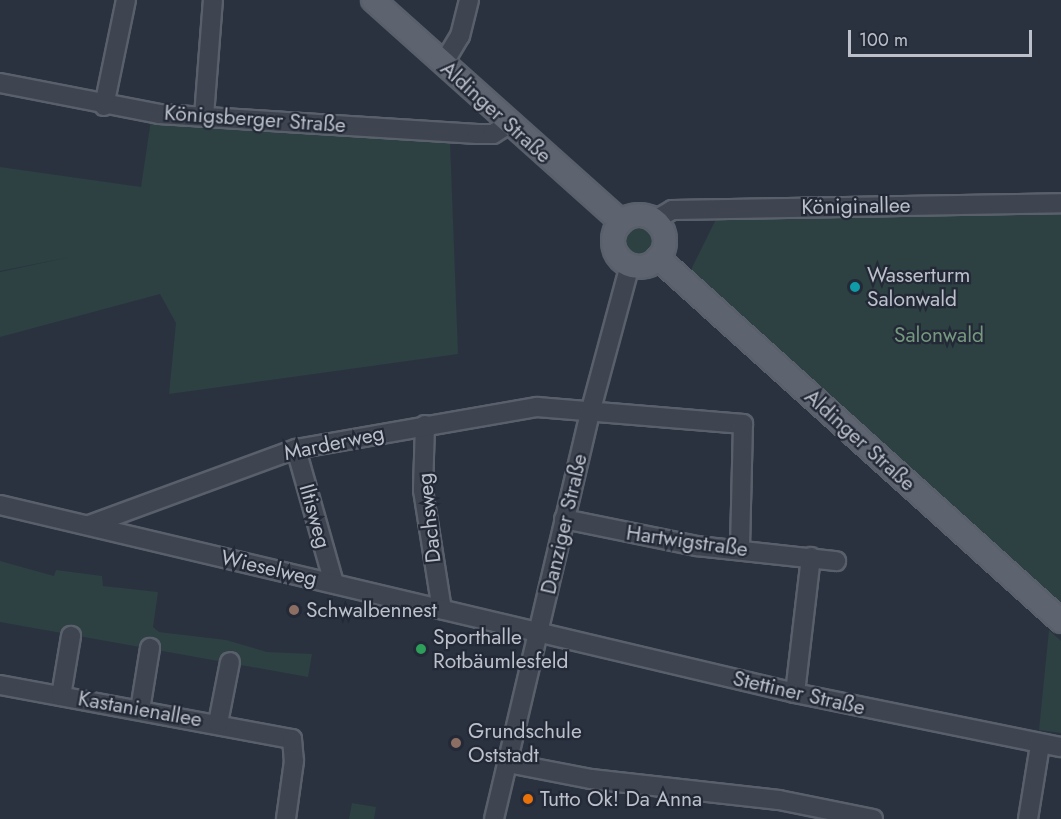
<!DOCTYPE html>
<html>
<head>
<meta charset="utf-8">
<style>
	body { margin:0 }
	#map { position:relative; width:1061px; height:819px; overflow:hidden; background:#2a3240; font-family:Jost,sans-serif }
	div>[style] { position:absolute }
	.green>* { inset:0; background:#2d4042 }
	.round { border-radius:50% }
	.roads { filter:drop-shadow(2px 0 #59606b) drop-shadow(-2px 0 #59606b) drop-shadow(0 2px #59606b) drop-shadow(0 -2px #59606b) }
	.minor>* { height:18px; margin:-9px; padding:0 9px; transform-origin:9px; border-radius:9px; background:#3e4550 }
	.major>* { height:22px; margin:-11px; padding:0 11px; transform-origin:11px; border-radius:11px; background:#5d6470 }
	.major>.ring { margin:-11px; padding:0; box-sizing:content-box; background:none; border:22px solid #5d6470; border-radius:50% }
	.dots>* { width:16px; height:16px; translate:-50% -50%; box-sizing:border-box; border:3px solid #232936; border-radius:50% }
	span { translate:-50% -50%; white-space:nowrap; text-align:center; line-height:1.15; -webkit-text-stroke:4.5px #232936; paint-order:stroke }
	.street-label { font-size:21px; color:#bbc0ca }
	.poi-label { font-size:21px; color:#bbc0ca }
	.left { translate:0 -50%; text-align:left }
	.park-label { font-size:21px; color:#75987f }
	.scale { position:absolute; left:848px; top:30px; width:184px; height:27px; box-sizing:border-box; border:3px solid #bbc0ca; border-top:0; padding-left:8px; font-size:18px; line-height:21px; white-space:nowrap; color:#bbc0ca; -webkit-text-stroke:4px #232936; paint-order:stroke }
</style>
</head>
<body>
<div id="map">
	<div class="green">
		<i style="clip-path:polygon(151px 120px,450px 141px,458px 354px,169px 394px,176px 323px,160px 294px,0 337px,0 272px,70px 257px,0 271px,0 167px,141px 187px)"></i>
		<i style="clip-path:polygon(1061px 214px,1061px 605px,687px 278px,718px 215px)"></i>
		<i class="round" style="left:624px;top:226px;width:30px;height:30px"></i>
		<i style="clip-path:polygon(0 561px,54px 576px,56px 570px,102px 576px,103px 586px,158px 592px,153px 627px,159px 632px,226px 640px,267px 652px,312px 654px,308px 677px,0 622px)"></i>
		<i style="clip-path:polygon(1049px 630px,1061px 641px,1061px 733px,1039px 730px)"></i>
		<i style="clip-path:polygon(352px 803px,376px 807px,374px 819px,349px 819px)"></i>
	</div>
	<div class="roads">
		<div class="minor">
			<i style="left:443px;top:64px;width:33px;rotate:-59deg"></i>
			<i style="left:460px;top:36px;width:37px;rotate:-76deg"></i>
			<i style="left:0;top:83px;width:162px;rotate:11deg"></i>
			<i style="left:159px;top:114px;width:319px;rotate:3.6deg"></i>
			<i style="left:477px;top:134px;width:16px"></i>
			<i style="left:493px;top:134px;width:19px;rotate:-32deg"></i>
			<i style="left:104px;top:106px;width:108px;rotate:-78.3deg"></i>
			<i style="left:204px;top:116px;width:116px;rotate:-85.6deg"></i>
			<i style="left:655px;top:220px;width:20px;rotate:-30deg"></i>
			<i style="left:672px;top:210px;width:389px;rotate:-1deg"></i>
			<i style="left:425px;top:425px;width:65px;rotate:91.8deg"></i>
			<i style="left:423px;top:490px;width:121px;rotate:81deg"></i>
			<i style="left:296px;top:449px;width:139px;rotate:74.2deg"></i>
			<i style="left:0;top:505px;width:817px;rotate:13.3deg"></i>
			<i style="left:795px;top:693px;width:271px;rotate:11.5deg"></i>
			<i style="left:564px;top:519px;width:136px;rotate:11.5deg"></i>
			<i style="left:697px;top:546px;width:140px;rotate:6.2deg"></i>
			<i style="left:89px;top:525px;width:221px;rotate:-20.2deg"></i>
			<i style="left:296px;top:449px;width:245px;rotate:-9.9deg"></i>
			<i style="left:537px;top:407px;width:207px;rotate:4.7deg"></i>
			<i style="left:743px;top:424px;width:125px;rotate:91.4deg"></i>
			<i style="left:0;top:685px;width:297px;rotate:10.5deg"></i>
			<i style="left:292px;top:739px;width:22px;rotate:85deg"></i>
			<i style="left:294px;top:761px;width:59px;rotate:97.9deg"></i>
			<i style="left:795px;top:693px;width:137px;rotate:-83.3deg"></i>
			<i style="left:61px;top:696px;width:61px;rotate:-80.5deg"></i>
			<i style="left:140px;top:710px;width:63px;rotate:-80.8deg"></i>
			<i style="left:218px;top:723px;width:62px;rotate:-78.9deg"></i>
			<i style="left:508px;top:763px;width:85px;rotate:10.9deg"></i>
			<i style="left:591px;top:779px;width:189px;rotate:6.4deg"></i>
			<i style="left:779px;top:800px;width:96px;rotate:11.4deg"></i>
			<i style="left:494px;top:819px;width:417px;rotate:-76.7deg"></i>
			<i style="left:590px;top:413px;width:153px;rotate:-74.9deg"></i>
			<i style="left:1028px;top:819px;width:75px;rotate:-80.8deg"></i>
		</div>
		<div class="major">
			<i style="left:373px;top:0;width:333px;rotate:41.8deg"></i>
			<i class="ring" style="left:613px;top:215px;width:30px;height:30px"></i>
			<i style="left:658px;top:258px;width:542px;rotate:42.01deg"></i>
		</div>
	</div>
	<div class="dots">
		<i style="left:855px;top:287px;background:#0f9aa8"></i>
		<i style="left:294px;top:610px;background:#8d6e63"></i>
		<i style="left:421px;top:649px;background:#2e9e5b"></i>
		<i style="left:456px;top:743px;background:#8d6e63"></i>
		<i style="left:528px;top:799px;background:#e8710a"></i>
	</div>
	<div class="street-label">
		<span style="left:496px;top:112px;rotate:42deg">Aldinger Straße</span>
		<span style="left:255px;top:119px;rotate:4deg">Königsberger Straße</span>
		<span style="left:856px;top:206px;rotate:-1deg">Königinallee</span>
		<span style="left:860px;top:440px;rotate:42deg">Aldinger Straße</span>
		<span style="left:334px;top:443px;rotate:-12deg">Marderweg</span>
		<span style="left:315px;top:516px;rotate:74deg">Iltisweg</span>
		<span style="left:429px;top:518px;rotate:-96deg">Dachsweg</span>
		<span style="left:564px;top:524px;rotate:-77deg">Danziger Straße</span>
		<span style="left:687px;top:541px;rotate:8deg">Hartwigstraße</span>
		<span style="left:269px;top:568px;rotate:13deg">Wieselweg</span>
		<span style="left:799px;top:693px;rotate:13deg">Stettiner Straße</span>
		<span style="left:140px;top:709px;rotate:10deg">Kastanienallee</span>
	</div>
	<div class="poi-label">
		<span class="left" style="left:867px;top:287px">Wasserturm<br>Salonwald</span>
		<span class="left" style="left:306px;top:610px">Schwalbennest</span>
		<span class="left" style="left:433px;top:649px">Sporthalle<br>Rotbäumlesfeld</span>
		<span class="left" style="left:468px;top:743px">Grundschule<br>Oststadt</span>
		<span class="left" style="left:540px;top:799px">Tutto Ok! Da Anna</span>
	</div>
	<div class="park-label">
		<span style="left:939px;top:335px">Salonwald</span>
	</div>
	<div class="scale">100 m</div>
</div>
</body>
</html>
